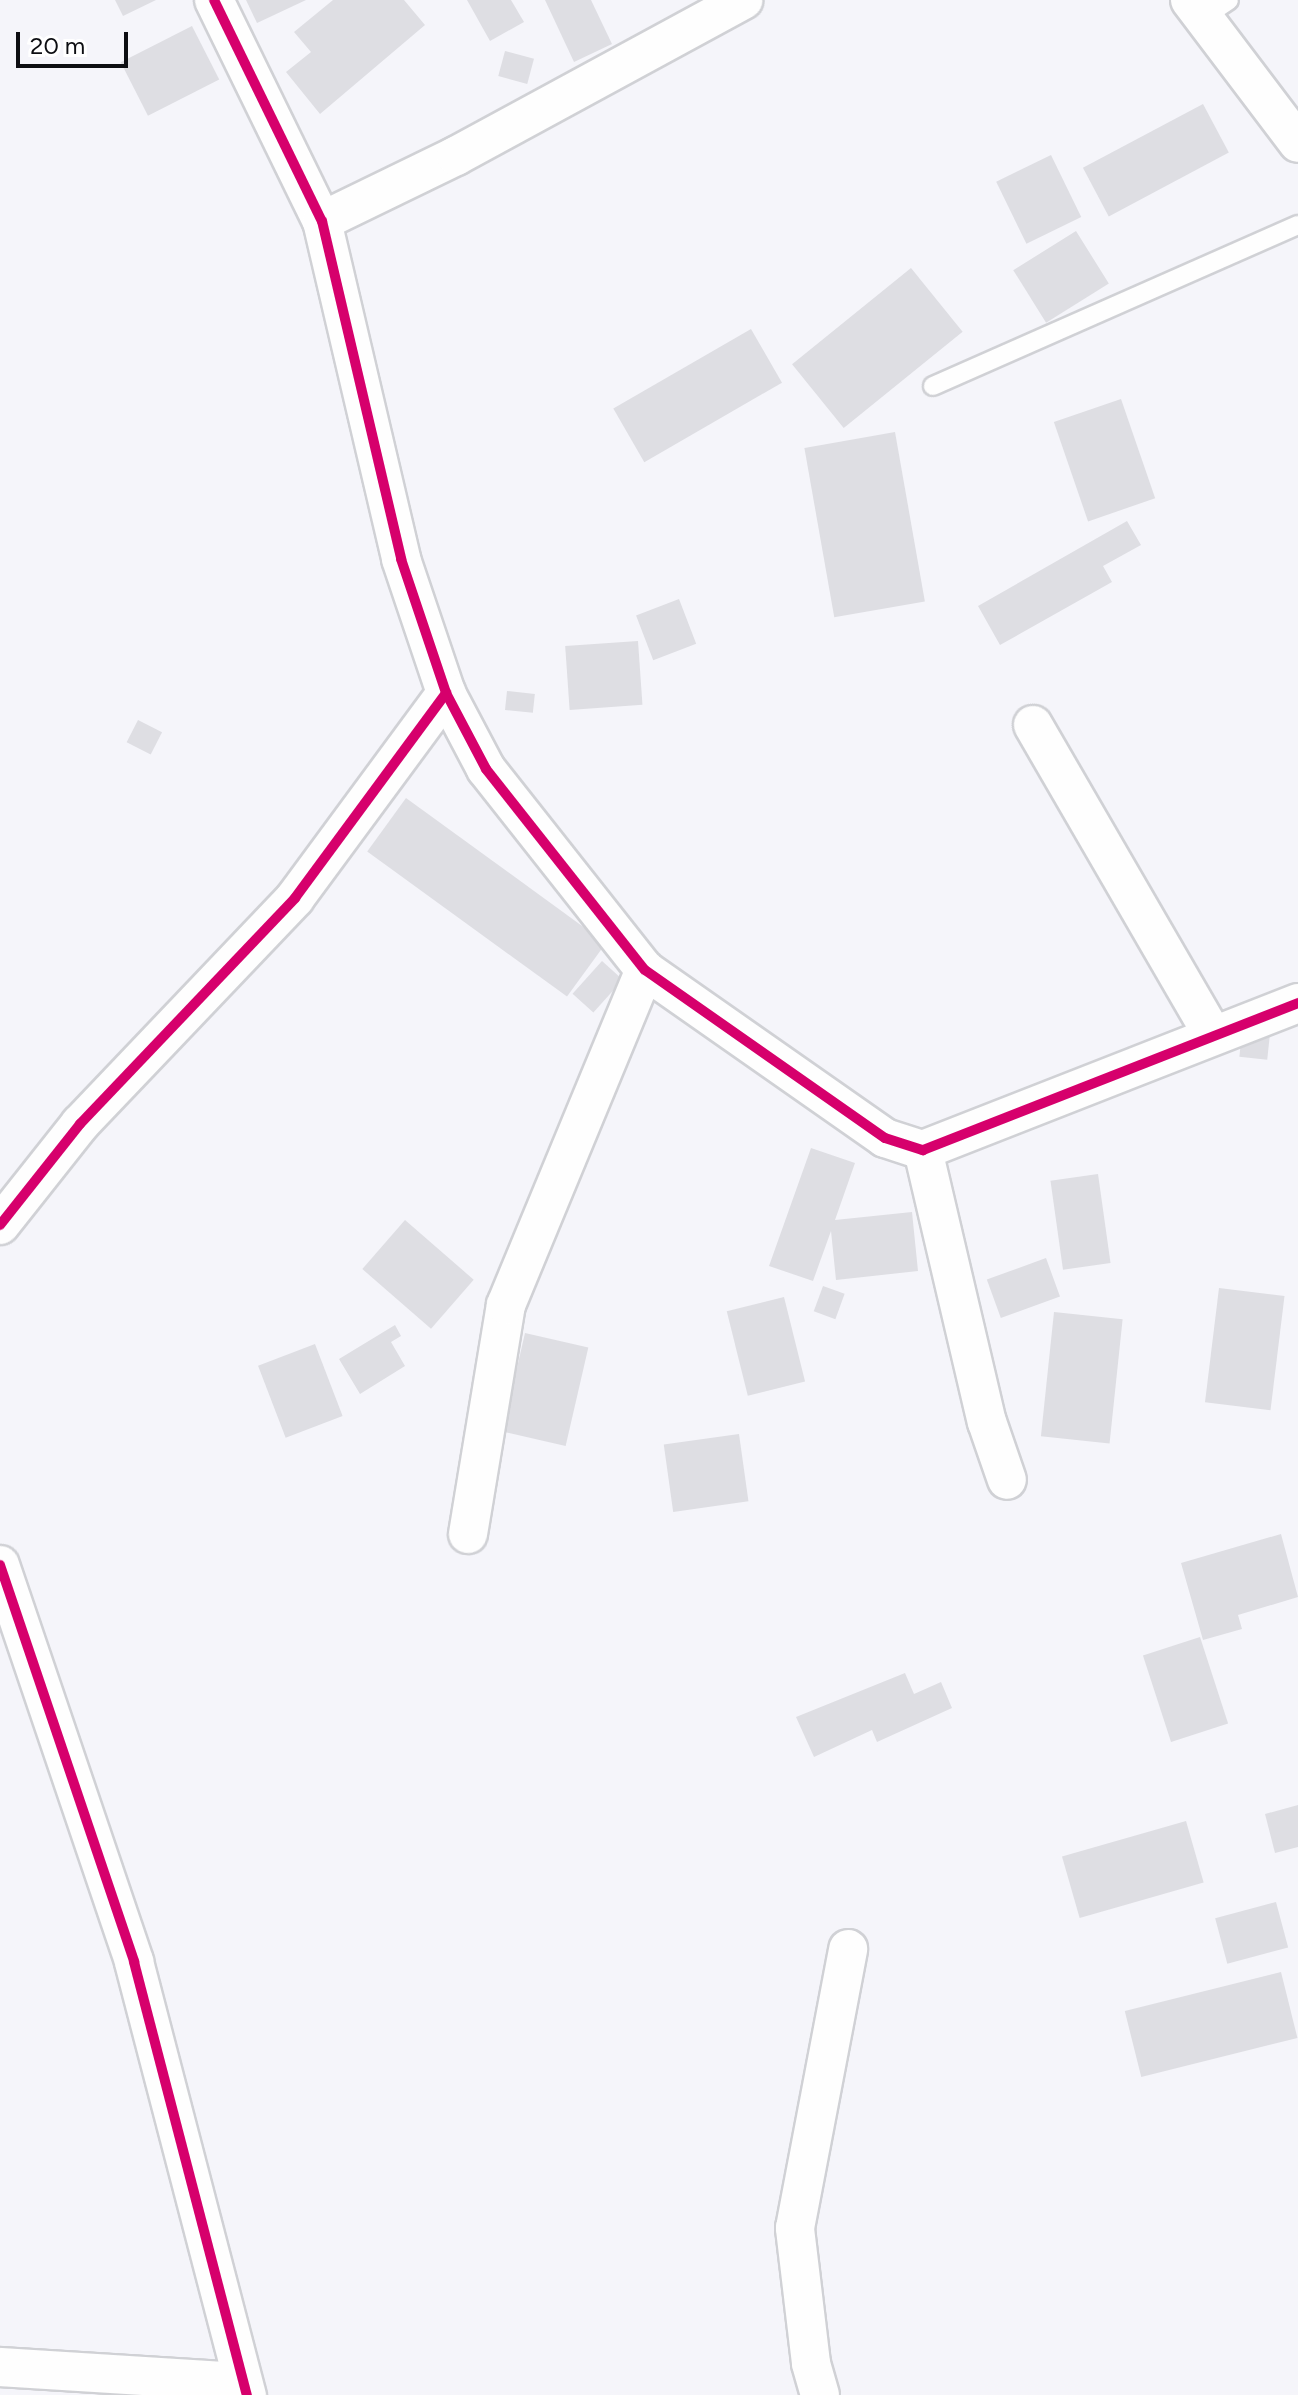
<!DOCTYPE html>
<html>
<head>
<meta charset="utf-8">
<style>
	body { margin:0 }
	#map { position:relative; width:1298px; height:2395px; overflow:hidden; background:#f5f5fa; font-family:Figtree,sans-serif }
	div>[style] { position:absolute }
	.building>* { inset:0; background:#dedee3; transform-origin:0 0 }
	.roads { filter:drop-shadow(2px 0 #d0d1d5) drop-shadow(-2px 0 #d0d1d5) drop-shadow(0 2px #d0d1d5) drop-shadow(0 -2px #d0d1d5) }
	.lane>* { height:18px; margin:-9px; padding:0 9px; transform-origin:9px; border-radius:9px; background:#fefefe }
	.street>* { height:38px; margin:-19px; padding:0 19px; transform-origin:19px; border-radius:19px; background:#fefefe }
	.cycleway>* { height:10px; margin:-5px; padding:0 5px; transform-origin:5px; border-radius:5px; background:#d6006c }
	span { translate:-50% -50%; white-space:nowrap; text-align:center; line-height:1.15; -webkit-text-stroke:8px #fff; paint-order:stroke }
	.scale { position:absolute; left:16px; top:32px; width:112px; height:36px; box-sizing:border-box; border:4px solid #0d0e12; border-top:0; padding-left:10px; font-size:24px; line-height:28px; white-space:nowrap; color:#0d0e12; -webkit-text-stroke:6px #fff; paint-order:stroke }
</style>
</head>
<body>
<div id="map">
	<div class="building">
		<i style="clip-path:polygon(115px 0,156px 0,123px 16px)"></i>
		<i style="clip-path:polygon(246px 0,306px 0,257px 23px)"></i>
		<i style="clip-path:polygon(333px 0,404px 0,425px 25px,320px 114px,286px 72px,311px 52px,294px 32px)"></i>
		<i style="clip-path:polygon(467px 0,511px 0,524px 22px,490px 41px)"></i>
		<i style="clip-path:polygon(545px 0,591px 0,612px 44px,574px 62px)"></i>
		<i style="left:192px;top:26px;width:60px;height:80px;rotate:63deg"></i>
		<i style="left:505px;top:51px;width:30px;height:26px;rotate:15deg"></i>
		<i style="left:1203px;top:104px;width:55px;height:136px;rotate:62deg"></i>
		<i style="left:1051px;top:155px;width:69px;height:61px;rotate:64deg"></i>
		<i style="left:1076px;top:231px;width:62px;height:74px;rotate:58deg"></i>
		<i style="left:911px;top:268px;width:82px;height:153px;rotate:51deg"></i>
		<i style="left:751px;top:329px;width:62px;height:159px;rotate:60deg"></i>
		<i style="left:1121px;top:399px;width:105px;height:71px;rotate:71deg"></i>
		<i style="left:895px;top:432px;width:172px;height:92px;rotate:80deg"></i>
		<i style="clip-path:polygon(1127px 521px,1141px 545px,1103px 566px,1112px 582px,1000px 645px,978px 606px)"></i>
		<i style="left:679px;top:599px;width:48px;height:46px;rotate:69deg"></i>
		<i style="left:638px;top:641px;width:64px;height:73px;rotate:86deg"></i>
		<i style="left:507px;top:691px;width:28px;height:19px;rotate:6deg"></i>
		<i style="left:138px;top:720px;width:27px;height:25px;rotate:27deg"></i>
		<i style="left:406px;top:798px;width:247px;height:66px;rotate:36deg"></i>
		<i style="left:602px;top:961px;width:28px;height:44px;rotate:42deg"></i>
		<i style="left:1242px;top:1032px;width:28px;height:25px;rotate:6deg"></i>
		<i style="clip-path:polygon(811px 1148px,855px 1163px,835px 1220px,912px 1212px,918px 1271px,836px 1280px,831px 1231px,813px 1281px,769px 1266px)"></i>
		<i style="left:1098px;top:1174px;width:90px;height:48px;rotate:82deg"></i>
		<i style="left:405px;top:1220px;width:91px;height:65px;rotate:41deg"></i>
		<i style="left:1046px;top:1258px;width:41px;height:63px;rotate:70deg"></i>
		<i style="left:823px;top:1286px;width:23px;height:27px;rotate:20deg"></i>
		<i style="left:1219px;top:1288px;width:66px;height:115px;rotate:7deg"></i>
		<i style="left:784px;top:1297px;width:87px;height:59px;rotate:76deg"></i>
		<i style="left:1054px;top:1312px;width:69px;height:125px;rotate:6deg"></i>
		<i style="clip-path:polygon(395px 1325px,401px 1336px,391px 1342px,405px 1366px,360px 1394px,339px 1359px)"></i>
		<i style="left:525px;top:1333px;width:65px;height:101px;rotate:13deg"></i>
		<i style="left:315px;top:1344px;width:77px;height:61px;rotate:69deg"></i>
		<i style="left:739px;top:1434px;width:68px;height:76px;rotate:82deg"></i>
		<i style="clip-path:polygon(1281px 1534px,1298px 1597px,1238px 1615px,1242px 1629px,1203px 1640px,1181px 1563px)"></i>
		<i style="left:1200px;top:1637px;width:91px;height:60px;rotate:72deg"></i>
		<i style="clip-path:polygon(905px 1673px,914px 1694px,941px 1682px,952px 1708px,877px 1742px,872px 1730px,814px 1757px,796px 1717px)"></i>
		<i style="clip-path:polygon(1298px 1805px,1298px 1847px,1275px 1853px,1265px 1814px)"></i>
		<i style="left:1186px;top:1821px;width:64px;height:129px;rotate:74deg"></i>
		<i style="left:1276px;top:1902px;width:47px;height:63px;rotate:75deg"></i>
		<i style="left:1281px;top:1972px;width:68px;height:161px;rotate:76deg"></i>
	</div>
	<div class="roads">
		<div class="lane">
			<i style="left:1204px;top:17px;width:30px;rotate:-34deg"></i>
			<i style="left:933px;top:386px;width:399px;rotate:-23.8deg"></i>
		</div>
		<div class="street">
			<i style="left:214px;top:0;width:246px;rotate:64deg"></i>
			<i style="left:322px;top:221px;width:347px;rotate:76.8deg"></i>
			<i style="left:401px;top:559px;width:141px;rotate:71.4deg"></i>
			<i style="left:446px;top:693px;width:86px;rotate:62.2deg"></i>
			<i style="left:486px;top:769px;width:256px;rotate:51.7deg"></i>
			<i style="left:645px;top:970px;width:293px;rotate:35deg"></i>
			<i style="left:885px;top:1138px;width:40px;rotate:18deg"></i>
			<i style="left:923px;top:1150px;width:403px;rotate:-21.4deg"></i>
			<i style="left:1190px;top:0;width:179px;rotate:52.9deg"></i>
			<i style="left:322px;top:221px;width:149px;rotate:-25.9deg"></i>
			<i style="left:456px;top:156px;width:327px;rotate:-28.5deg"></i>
			<i style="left:1033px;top:725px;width:357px;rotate:59.9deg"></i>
			<i style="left:923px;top:1150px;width:279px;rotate:76.8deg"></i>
			<i style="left:987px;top:1422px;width:61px;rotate:71deg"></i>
			<i style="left:0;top:1225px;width:129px;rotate:-51.6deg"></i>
			<i style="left:80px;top:1124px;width:312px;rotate:-46.4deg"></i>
			<i style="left:295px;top:898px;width:255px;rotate:-53.6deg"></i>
			<i style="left:468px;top:1534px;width:232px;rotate:-80.6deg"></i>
			<i style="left:506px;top:1305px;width:363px;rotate:-67.5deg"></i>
			<i style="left:0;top:1565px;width:419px;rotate:71.3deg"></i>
			<i style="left:134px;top:1962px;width:448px;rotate:75.4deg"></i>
			<i style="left:0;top:2367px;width:241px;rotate:3.6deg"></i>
			<i style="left:820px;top:2395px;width:33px;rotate:-106deg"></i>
			<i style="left:811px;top:2363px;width:136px;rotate:-96.8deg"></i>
			<i style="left:795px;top:2228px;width:284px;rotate:-79.2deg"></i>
		</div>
	</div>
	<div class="cycleway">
		<i style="left:214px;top:0;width:246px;rotate:64deg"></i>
		<i style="left:322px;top:221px;width:347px;rotate:76.8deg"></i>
		<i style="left:401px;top:559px;width:141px;rotate:71.4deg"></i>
		<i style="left:446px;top:693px;width:86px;rotate:62.2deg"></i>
		<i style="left:486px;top:769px;width:256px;rotate:51.7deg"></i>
		<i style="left:645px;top:970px;width:293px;rotate:35deg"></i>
		<i style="left:885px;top:1138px;width:40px;rotate:18deg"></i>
		<i style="left:923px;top:1150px;width:403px;rotate:-21.4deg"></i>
		<i style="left:0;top:1225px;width:129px;rotate:-51.6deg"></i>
		<i style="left:80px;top:1124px;width:312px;rotate:-46.4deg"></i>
		<i style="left:295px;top:898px;width:255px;rotate:-53.6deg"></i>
		<i style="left:0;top:1565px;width:419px;rotate:71.3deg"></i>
		<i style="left:134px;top:1962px;width:448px;rotate:75.4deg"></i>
	</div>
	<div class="scale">20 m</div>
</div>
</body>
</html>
